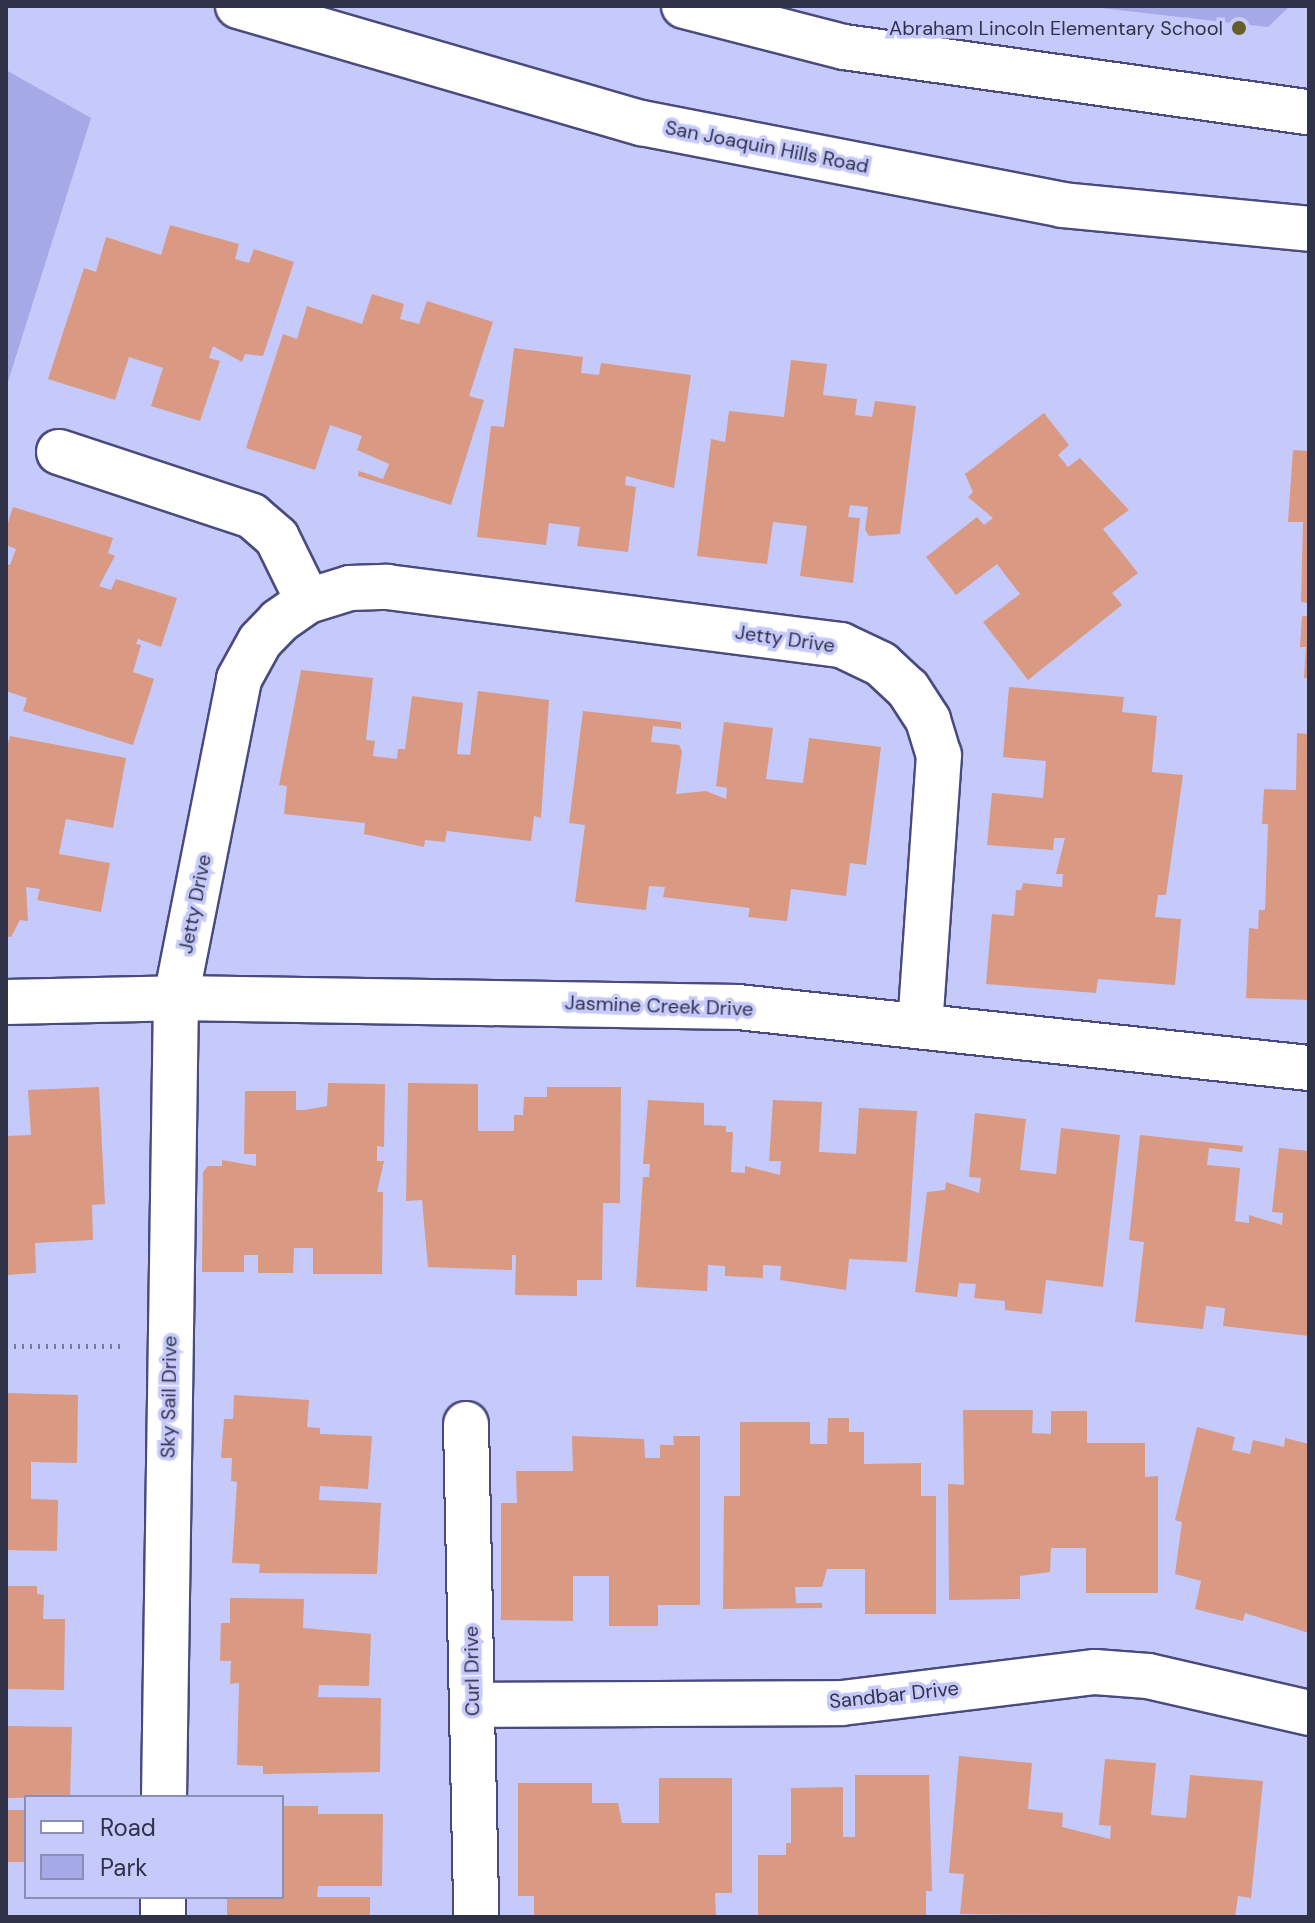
<!DOCTYPE html>
<html>
<head>
<meta charset="utf-8">
<style>
	body { margin:0 }
	#map { position:relative; width:1315px; height:1923px; overflow:hidden; background:#c6cafa; font-family:"DM Sans",sans-serif }
	div>[style] { position:absolute }
	.green>* { inset:0; background:#a5a9e5 }
	.building>* { inset:0; background:#d99982; transform-origin:0 0 }
	.path>* { height:5px; margin-top:-2.5px; transform-origin:0; background:repeating-linear-gradient(90deg,#777a9d 0 2px,transparent 0 8px) }
	.roads { filter:drop-shadow(2px 0 #494b7e) drop-shadow(-2px 0 #494b7e) drop-shadow(0 2px #494b7e) drop-shadow(0 -2px #494b7e) }
	.street>* { height:44px; margin:-22px; padding:0 22px; transform-origin:22px; border-radius:22px; background:#fff }
	.secondary>* { height:44px; margin:-22px; padding:0 22px; transform-origin:22px; border-radius:22px; background:#fff }
	.dots>* { width:22px; height:22px; translate:-50% -50%; box-sizing:border-box; border:4px solid #c6cafa; border-radius:50% }
	span { translate:-50% -50%; white-space:nowrap; text-align:center; line-height:1.15; -webkit-text-stroke:7px #c6cafa; paint-order:stroke }
	.poi-label { font-size:20px; color:#30324a }
	.right { translate:-100% -50%; text-align:right }
	.street-label { font-size:20px; color:#30324a }
	.frame { position:absolute; inset:0; border:8px solid #30324a; pointer-events:none }
	.legend { position:absolute; left:24px; top:1795px; width:260px; height:104px; box-sizing:border-box; background:#c6cafa; border:2px solid #8a8db4; margin:0; padding:10px 14px; list-style:none; font-size:24px; color:#30324a }
	.legend li { display:flex; align-items:center; gap:16px; height:40px }
	.legend b { width:40px; border:2px solid #8a8db4 }
</style>
</head>
<body>
<div id="map">
	<div class="green">
		<i style="clip-path:polygon(1083px 6px,1290px 6px,1268px 27px)"></i>
		<i style="clip-path:polygon(6px 70px,91px 118px,6px 388px)"></i>
	</div>
	<div class="building">
		<i style="clip-path:polygon(170px 225px,239px 244px,235px 259px,249px 263px,254px 249px,294px 262px,263px 356px,245px 354px,242px 362px,213px 346px,209px 358px,220px 361px,200px 421px,151px 406px,163px 368px,129px 357px,115px 400px,48px 379px,84px 268px,96px 272px,106px 237px,161px 255px)"></i>
		<i style="clip-path:polygon(372px 294px,404px 304px,400px 319px,419px 324px,427px 301px,493px 322px,469px 396px,484px 400px,451px 505px,358px 476px,359px 471px,383px 479px,389px 464px,357px 450px,362px 436px,330px 425px,315px 470px,246px 448px,283px 334px,297px 339px,307px 306px,362px 324px)"></i>
		<i style="clip-path:polygon(514px 348px,583px 357px,581px 373px,599px 375px,601px 363px,691px 375px,674px 488px,626px 476px,625px 485px,636px 487px,628px 552px,577px 546px,580px 527px,549px 523px,546px 545px,477px 537px,491px 426px,504px 427px)"></i>
		<i style="clip-path:polygon(791px 360px,827px 364px,823px 395px,857px 399px,855px 415px,872px 417px,875px 401px,916px 406px,900px 534px,869px 536px,865px 530px,868px 507px,850px 505px,848px 517px,860px 518px,853px 583px,800px 576px,807px 526px,773px 522px,767px 564px,697px 556px,711px 439px,725px 442px,729px 411px,784px 417px)"></i>
		<i style="clip-path:polygon(1044px 413px,1069px 445px,1058px 455px,1068px 467px,1080px 458px,1129px 510px,1103px 529px,1138px 573px,1112px 593px,1122px 605px,1028px 680px,983px 622px,1020px 594px,997px 564px,956px 595px,926px 557px,977px 517px,984px 525px,993px 518px,968px 497px,973px 492px,965px 474px)"></i>
		<i style="clip-path:polygon(1293px 450px,1309px 451px,1309px 603px,1301px 602px,1303px 522px,1288px 522px)"></i>
		<i style="clip-path:polygon(13px 507px,113px 538px,108px 553px,115px 556px,99px 586px,111px 590px,116px 579px,177px 598px,161px 647px,138px 639px,136px 644px,141px 645px,133px 672px,154px 679px,133px 745px,23px 711px,27px 698px,6px 691px,6px 564px,10px 565px,16px 549px,6px 545px,6px 529px)"></i>
		<i style="clip-path:polygon(1302px 616px,1309px 616px,1309px 678px,1304px 678px,1306px 647px,1300px 647px)"></i>
		<i style="clip-path:polygon(301px 670px,373px 678px,366px 740px,375px 741px,373px 756px,397px 759px,398px 749px,405px 749px,412px 696px,463px 703px,457px 754px,470px 755px,478px 691px,549px 700px,541px 818px,534px 816px,531px 841px,447px 831px,445px 842px,425px 840px,424px 847px,364px 834px,365px 823px,284px 814px,287px 786px,279px 785px)"></i>
		<i style="clip-path:polygon(1009px 687px,1124px 697px,1122px 712px,1157px 716px,1152px 772px,1183px 775px,1166px 895px,1158px 895px,1155px 917px,1181px 919px,1175px 985px,1098px 979px,1096px 993px,986px 984px,992px 914px,1014px 916px,1016px 890px,1021px 890px,1023px 883px,1062px 887px,1063px 874px,1056px 874px,1065px 838px,1054px 838px,1053px 850px,987px 845px,992px 793px,1043px 798px,1046px 761px,1003px 757px)"></i>
		<i style="clip-path:polygon(583px 711px,681px 722px,681px 729px,653px 726px,651px 742px,679px 745px,682px 751px,676px 794px,706px 791px,726px 799px,727px 788px,716px 786px,724px 722px,773px 728px,766px 779px,803px 783px,809px 738px,881px 747px,866px 865px,850px 863px,846px 896px,791px 889px,787px 921px,748px 917px,750px 908px,663px 897px,665px 887px,649px 886px,646px 910px,575px 902px,585px 825px,569px 823px)"></i>
		<i style="clip-path:polygon(1297px 733px,1309px 734px,1309px 1000px,1246px 998px,1249px 928px,1258px 929px,1259px 910px,1265px 910px,1268px 824px,1262px 824px,1264px 789px,1296px 790px)"></i>
		<i style="clip-path:polygon(10px 736px,126px 758px,113px 828px,66px 819px,59px 854px,110px 863px,101px 912px,37px 900px,40px 889px,26px 887px,28px 921px,20px 920px,11px 937px,6px 936px,6px 750px)"></i>
		<i style="clip-path:polygon(328px 1083px,385px 1084px,384px 1147px,377px 1146px,377px 1161px,384px 1161px,377px 1192px,383px 1192px,382px 1274px,313px 1274px,313px 1248px,294px 1248px,293px 1273px,258px 1273px,258px 1255px,244px 1255px,244px 1272px,202px 1272px,203px 1172px,208px 1166px,222px 1166px,222px 1160px,256px 1166px,256px 1154px,244px 1154px,245px 1091px,296px 1091px,296px 1110px,304px 1110px,327px 1106px)"></i>
		<i style="clip-path:polygon(408px 1083px,478px 1084px,478px 1131px,514px 1131px,514px 1115px,523px 1115px,524px 1097px,547px 1097px,547px 1087px,621px 1087px,620px 1203px,603px 1203px,602px 1280px,577px 1280px,577px 1296px,515px 1295px,516px 1255px,512px 1255px,512px 1270px,428px 1267px,422px 1200px,406px 1201px)"></i>
		<i style="clip-path:polygon(99px 1087px,105px 1204px,92px 1205px,93px 1240px,35px 1243px,36px 1273px,6px 1275px,6px 1136px,31px 1135px,28px 1090px)"></i>
		<i style="clip-path:polygon(648px 1100px,704px 1103px,704px 1125px,726px 1126px,726px 1132px,733px 1132px,731px 1172px,745px 1173px,745px 1166px,780px 1175px,781px 1161px,769px 1161px,773px 1100px,822px 1102px,819px 1152px,856px 1154px,859px 1108px,917px 1111px,907px 1262px,849px 1259px,846px 1290px,780px 1280px,781px 1266px,763px 1265px,763px 1278px,725px 1276px,725px 1266px,708px 1265px,707px 1291px,636px 1287px,643px 1177px,649px 1177px,650px 1164px,643px 1164px)"></i>
		<i style="clip-path:polygon(975px 1113px,1026px 1119px,1020px 1170px,1056px 1174px,1061px 1128px,1120px 1135px,1103px 1287px,1046px 1280px,1042px 1314px,1005px 1310px,1005px 1301px,974px 1298px,976px 1284px,959px 1283px,957px 1297px,915px 1292px,927px 1192px,945px 1190px,946px 1182px,979px 1193px,981px 1178px,969px 1177px)"></i>
		<i style="clip-path:polygon(1140px 1135px,1243px 1146px,1242px 1152px,1209px 1148px,1207px 1165px,1240px 1168px,1235px 1221px,1249px 1223px,1249px 1215px,1282px 1225px,1283px 1213px,1272px 1212px,1279px 1148px,1309px 1151px,1309px 1336px,1223px 1326px,1225px 1308px,1206px 1306px,1203px 1329px,1135px 1322px,1144px 1242px,1129px 1240px)"></i>
		<i style="clip-path:polygon(6px 1393px,78px 1395px,77px 1463px,31px 1462px,31px 1499px,58px 1500px,57px 1551px,6px 1550px)"></i>
		<i style="clip-path:polygon(234px 1395px,309px 1400px,307px 1427px,320px 1428px,320px 1434px,372px 1436px,368px 1489px,320px 1486px,319px 1500px,381px 1503px,377px 1574px,259px 1573px,260px 1564px,232px 1563px,237px 1482px,231px 1481px,232px 1458px,221px 1458px,224px 1419px,233px 1419px)"></i>
		<i style="clip-path:polygon(963px 1410px,1033px 1410px,1032px 1433px,1051px 1434px,1051px 1411px,1087px 1411px,1087px 1443px,1145px 1443px,1145px 1477px,1158px 1476px,1158px 1593px,1086px 1593px,1086px 1548px,1051px 1548px,1050px 1572px,1020px 1576px,1020px 1599px,949px 1600px,948px 1484px,964px 1485px)"></i>
		<i style="clip-path:polygon(828px 1418px,849px 1418px,849px 1432px,864px 1432px,864px 1464px,921px 1463px,921px 1496px,936px 1496px,936px 1614px,865px 1614px,865px 1569px,827px 1569px,822px 1587px,795px 1587px,796px 1603px,822px 1603px,822px 1608px,723px 1609px,724px 1496px,740px 1496px,740px 1422px,810px 1422px,810px 1444px,827px 1444px)"></i>
		<i style="clip-path:polygon(1197px 1427px,1235px 1437px,1232px 1450px,1250px 1454px,1253px 1440px,1284px 1447px,1285px 1438px,1309px 1444px,1309px 1633px,1245px 1613px,1243px 1621px,1195px 1609px,1201px 1581px,1175px 1574px,1182px 1522px,1175px 1520px)"></i>
		<i style="clip-path:polygon(572px 1436px,644px 1439px,645px 1458px,660px 1458px,660px 1445px,674px 1445px,673px 1436px,700px 1436px,700px 1605px,658px 1605px,658px 1626px,609px 1626px,609px 1576px,573px 1576px,573px 1621px,501px 1620px,501px 1503px,517px 1503px,516px 1471px,573px 1471px)"></i>
		<i style="clip-path:polygon(6px 1586px,37px 1586px,37px 1594px,44px 1595px,43px 1619px,65px 1619px,64px 1690px,6px 1689px)"></i>
		<i style="clip-path:polygon(230px 1598px,304px 1599px,303px 1628px,371px 1634px,369px 1686px,319px 1685px,318px 1697px,381px 1698px,380px 1772px,263px 1774px,263px 1766px,237px 1765px,239px 1683px,230px 1684px,231px 1661px,220px 1661px,221px 1623px,230px 1623px)"></i>
		<i style="clip-path:polygon(6px 1719px,8px 1726px,72px 1727px,70px 1797px,6px 1798px)"></i>
		<i style="clip-path:polygon(959px 1756px,1032px 1763px,1028px 1809px,1063px 1813px,1062px 1827px,1110px 1839px,1111px 1826px,1099px 1825px,1105px 1759px,1156px 1763px,1151px 1815px,1186px 1818px,1190px 1775px,1263px 1781px,1251px 1898px,1238px 1896px,1235px 1917px,960px 1914px,964px 1874px,949px 1873px)"></i>
		<i style="clip-path:polygon(855px 1775px,929px 1775px,932px 1891px,926px 1891px,926px 1917px,758px 1917px,758px 1855px,786px 1855px,786px 1843px,791px 1843px,791px 1788px,843px 1787px,843px 1837px,855px 1837px)"></i>
		<i style="clip-path:polygon(659px 1778px,732px 1778px,732px 1893px,715px 1893px,716px 1917px,534px 1917px,534px 1896px,518px 1896px,518px 1783px,592px 1783px,592px 1803px,618px 1803px,622px 1823px,659px 1823px)"></i>
		<i style="clip-path:polygon(282px 1806px,318px 1806px,318px 1814px,383px 1814px,382px 1886px,318px 1886px,317px 1897px,370px 1897px,370px 1917px,227px 1917px,227px 1898px,282px 1897px)"></i>
		<i style="left:6px;top:1810px;width:20px;height:52px"></i>
	</div>
	<div class="path">
		<i style="left:6px;top:1346px;width:119px"></i>
	</div>
	<div class="roads">
		<div class="street">
			<i style="left:59px;top:452px;width:203px;rotate:18.3deg"></i>
			<i style="left:252px;top:516px;width:33px;rotate:41deg"></i>
			<i style="left:277px;top:538px;width:70px;rotate:63.8deg"></i>
			<i style="left:6px;top:1002px;width:170px;rotate:-1.3deg"></i>
			<i style="left:176px;top:998px;width:562px;rotate:0.92deg"></i>
			<i style="left:738px;top:1007px;width:574px;rotate:6.1deg"></i>
			<i style="left:466px;top:1424px;width:493px;rotate:88.8deg"></i>
			<i style="left:473px;top:1705px;width:369px;rotate:-0.3deg"></i>
			<i style="left:842px;top:1703px;width:255px;rotate:-7deg"></i>
			<i style="left:1095px;top:1672px;width:53px;rotate:4.3deg"></i>
			<i style="left:1148px;top:1676px;width:165px;rotate:12.9deg"></i>
			<i style="left:164px;top:1797px;width:799px;rotate:-89.14deg"></i>
			<i style="left:176px;top:998px;width:325px;rotate:-78.8deg"></i>
			<i style="left:239px;top:679px;width:43px;rotate:-61.1deg"></i>
			<i style="left:260px;top:641px;width:28px;rotate:-46deg"></i>
			<i style="left:279px;top:621px;width:35px;rotate:-35deg"></i>
			<i style="left:308px;top:601px;width:44px;rotate:-17.2deg"></i>
			<i style="left:350px;top:588px;width:37px;rotate:-2deg"></i>
			<i style="left:387px;top:587px;width:458px;rotate:7.3deg"></i>
			<i style="left:841px;top:645px;width:44px;rotate:25.4deg"></i>
			<i style="left:881px;top:664px;width:37px;rotate:43deg"></i>
			<i style="left:908px;top:689px;width:37px;rotate:57deg"></i>
			<i style="left:928px;top:720px;width:37px;rotate:73deg"></i>
			<i style="left:939px;top:755px;width:270px;rotate:94deg"></i>
			<i style="left:163px;top:1917px;width:20px;rotate:-90deg"></i>
		</div>
		<div class="secondary">
			<i style="left:238px;top:6px;width:421px;rotate:16.2deg"></i>
			<i style="left:642px;top:123px;width:428px;rotate:11deg"></i>
			<i style="left:1062px;top:205px;width:248px;rotate:5.5deg"></i>
			<i style="left:684px;top:6px;width:165px;rotate:14.4deg"></i>
			<i style="left:844px;top:47px;width:470px;rotate:8deg"></i>
		</div>
	</div>
	<div class="dots">
		<i style="left:1239px;top:28px;background:#655e2a"></i>
	</div>
	<div class="poi-label">
		<span class="right" style="left:1223px;top:28px">Abraham Lincoln Elementary School</span>
	</div>
	<div class="street-label">
		<span style="left:767px;top:147px;rotate:11deg">San Joaquin Hills Road</span>
		<span style="left:785px;top:639px;rotate:8deg">Jetty Drive</span>
		<span style="left:195px;top:904px;rotate:-79deg">Jetty Drive</span>
		<span style="left:659px;top:1006px;rotate:2deg">Jasmine Creek Drive</span>
		<span style="left:169px;top:1397px;rotate:-89deg">Sky Sail Drive</span>
		<span style="left:472px;top:1671px;rotate:-91deg">Curl Drive</span>
		<span style="left:894px;top:1695px;rotate:-6deg">Sandbar Drive</span>
	</div>
	<div class="frame"></div>
	<ul class="legend">
	<li><b style="height:10px;background:#fff"></b>Road</li>
	<li><b style="height:22px;background:#a5a9e5"></b>Park</li>
	</ul>
</div>
</body>
</html>
